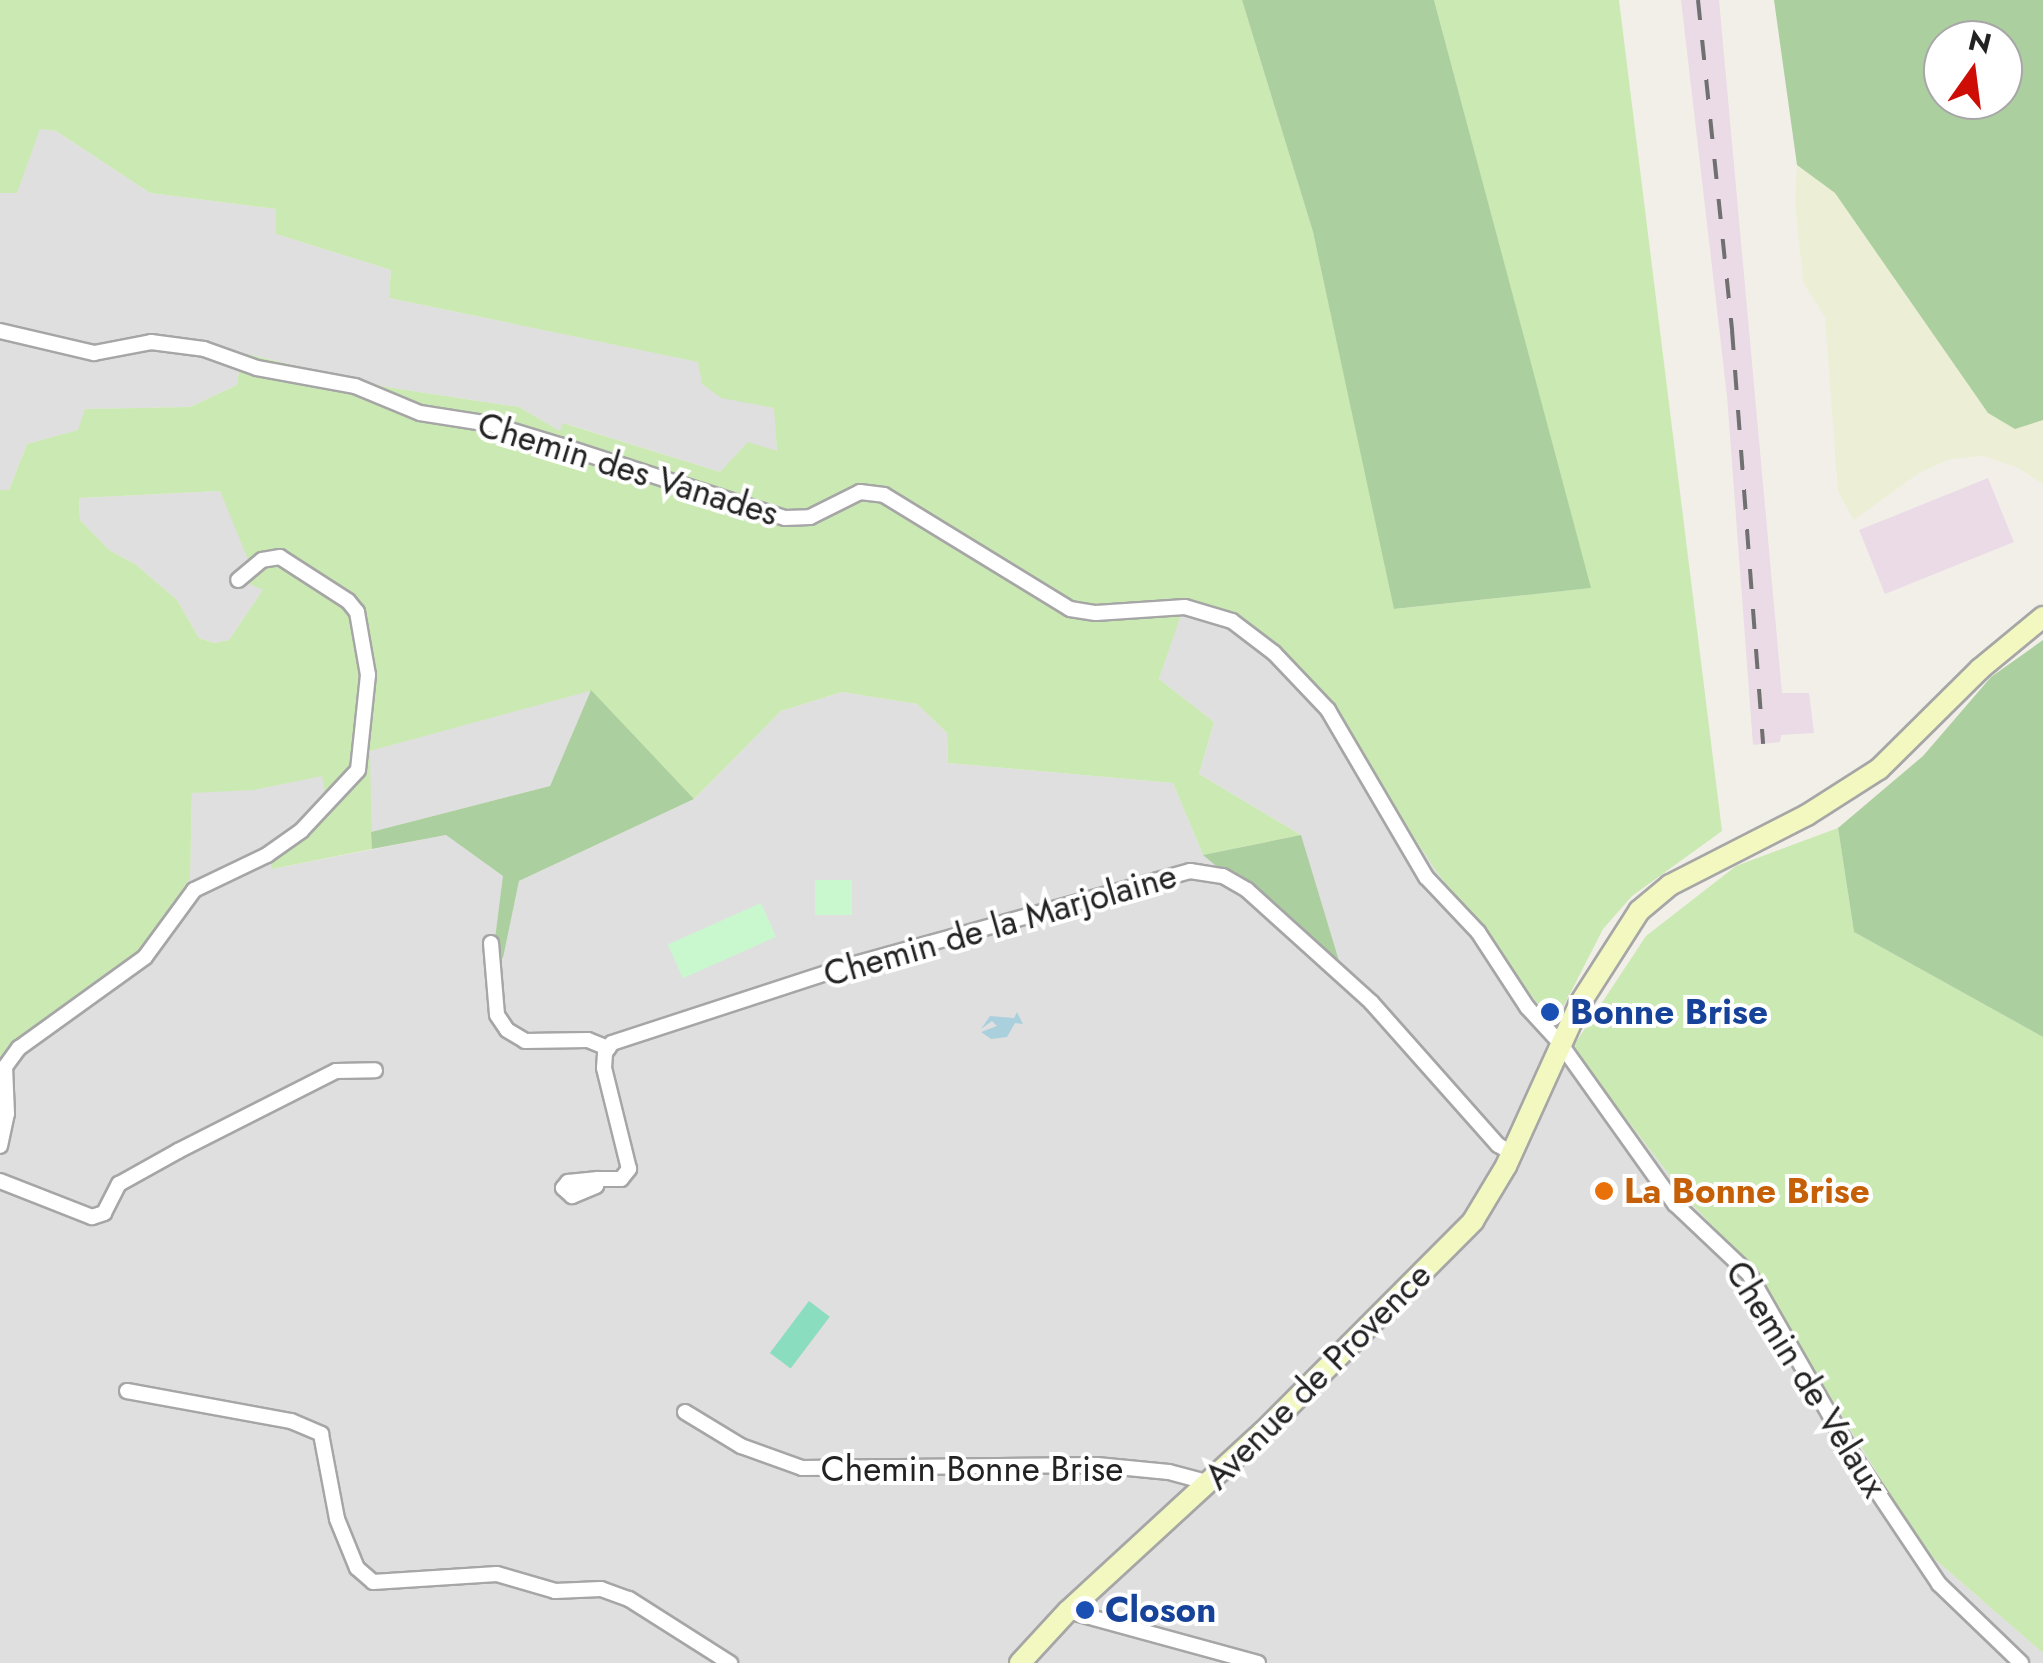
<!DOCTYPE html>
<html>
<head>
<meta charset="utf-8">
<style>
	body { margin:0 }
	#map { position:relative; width:2043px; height:1663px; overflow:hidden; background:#f2efe9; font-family:Jost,sans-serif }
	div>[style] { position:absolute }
	.residential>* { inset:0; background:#e0dfdf }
	.industrial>* { inset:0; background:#eadbe7; transform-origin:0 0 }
	.farmland>* { inset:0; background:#ecefd6 }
	.grass>* { inset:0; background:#cbe9b2 }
	.forest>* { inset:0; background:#accf9f }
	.park>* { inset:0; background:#c9f8cf; transform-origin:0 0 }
	.pitch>* { inset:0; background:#8bddc0; transform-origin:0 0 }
	.water>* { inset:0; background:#abd0dd }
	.roads { filter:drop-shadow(2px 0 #a6a6a6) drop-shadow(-2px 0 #a6a6a6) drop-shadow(0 2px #a6a6a6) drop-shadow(0 -2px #a6a6a6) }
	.street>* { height:14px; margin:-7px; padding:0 7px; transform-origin:7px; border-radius:7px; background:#fff }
	.secondary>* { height:20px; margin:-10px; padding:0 10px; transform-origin:10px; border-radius:10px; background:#f3f8c1 }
	.rail>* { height:4px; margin-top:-2px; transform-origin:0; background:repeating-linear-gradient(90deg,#707070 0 20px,transparent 0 40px) }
	.dots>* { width:28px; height:28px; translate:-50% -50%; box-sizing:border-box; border:5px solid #fff; border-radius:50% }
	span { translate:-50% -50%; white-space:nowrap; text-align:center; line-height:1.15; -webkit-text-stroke:8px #fff; paint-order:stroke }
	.street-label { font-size:35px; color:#222 }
	.transit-label { font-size:35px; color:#164399; font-weight:700 }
	.left { translate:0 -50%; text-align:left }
	.food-label { font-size:35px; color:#c56008; font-weight:700 }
	.north { position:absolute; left:1923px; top:20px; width:100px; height:100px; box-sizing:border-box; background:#fff; border:2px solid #a7a7a7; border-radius:50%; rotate:14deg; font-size:28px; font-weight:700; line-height:40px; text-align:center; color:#222 }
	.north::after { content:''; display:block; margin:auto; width:35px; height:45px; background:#cd0d06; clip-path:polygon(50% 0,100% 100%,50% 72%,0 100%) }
</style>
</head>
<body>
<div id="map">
	<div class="residential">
		<i style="clip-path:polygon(40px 128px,56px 131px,150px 193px,276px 209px,276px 234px,391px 270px,389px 298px,699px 362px,721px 397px,775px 408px,777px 452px,720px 472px,564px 423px,561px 432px,519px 407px,386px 387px,242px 353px,237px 385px,190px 407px,85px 409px,79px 430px,27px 444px,9px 490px,0 490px,0 193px,17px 192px)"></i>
		<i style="clip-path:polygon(220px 491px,264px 589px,229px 640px,214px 643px,199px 638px,177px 600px,135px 564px,109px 550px,80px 520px,79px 498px)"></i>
		<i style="clip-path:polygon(1185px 600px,1245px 622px,1299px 666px,1439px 875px,1690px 1202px,1754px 1270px,1923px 1549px,2043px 1653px,2043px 1663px,0 1663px,0 1067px,11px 1045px,144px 951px,190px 878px,192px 792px,254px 790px,323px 775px,327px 798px,272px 869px,446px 835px,504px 876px,493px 954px,503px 957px,519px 881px,694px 799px,781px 711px,842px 692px,917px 704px,947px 733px,948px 763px,1173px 783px,1203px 855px,1301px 835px,1199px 774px,1214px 722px,1159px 679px)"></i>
		<i style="clip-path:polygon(591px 690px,550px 786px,371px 832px,369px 751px)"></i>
	</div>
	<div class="industrial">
		<i style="clip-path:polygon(1681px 0,1719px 0,1782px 693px,1809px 693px,1814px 733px,1781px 735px,1780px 742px,1753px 745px,1727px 396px)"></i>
		<i style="left:1988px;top:478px;width:69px;height:139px;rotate:68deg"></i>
	</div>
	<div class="farmland">
		<i style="clip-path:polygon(1797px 165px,1835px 193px,2015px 429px,2043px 420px,2043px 484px,2018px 468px,1984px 456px,1950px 459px,1919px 473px,1854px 520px,1838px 492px,1825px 317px,1803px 282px,1795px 202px)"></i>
	</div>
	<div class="grass">
		<i style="clip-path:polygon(evenodd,0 0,1242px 0,1313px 232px,1395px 609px,1590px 588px,1434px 0,1619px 0,1722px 831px,1632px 896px,1603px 929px,1554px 1025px,1439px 875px,1299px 666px,1245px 622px,1186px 600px,1159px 679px,1214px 722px,1199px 774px,1301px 835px,1203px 855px,1173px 783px,948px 763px,947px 733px,917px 704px,842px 692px,781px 711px,694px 799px,590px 691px,370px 751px,372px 849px,272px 869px,267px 847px,326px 798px,322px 776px,254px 790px,192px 793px,190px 878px,144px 951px,11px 1045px,0 1067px,0 490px,9px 490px,27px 444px,78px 430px,85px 409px,190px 407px,237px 385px,242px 353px,386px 387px,519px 407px,560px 431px,563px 423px,720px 472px,748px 442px,777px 451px,774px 408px,721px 398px,702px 384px,698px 362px,389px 298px,391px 270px,276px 234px,276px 209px,150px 193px,56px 131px,40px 129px,17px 193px,0 193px,0 0,220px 491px,249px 562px,234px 577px,263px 590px,229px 640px,214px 643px,199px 638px,177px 600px,135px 564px,109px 550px,80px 520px,79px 498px,220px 491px)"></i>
		<i style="clip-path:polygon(1838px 828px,1854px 932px,2043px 1037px,2043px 1653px,1923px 1549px,1754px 1270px,1690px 1202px,1572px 1048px,1646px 936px,1736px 866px)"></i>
	</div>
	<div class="forest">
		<i style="clip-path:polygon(1242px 0,1434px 0,1591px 588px,1394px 609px,1313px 232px)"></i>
		<i style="clip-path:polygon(evenodd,1774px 0,2043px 0,2043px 420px,2015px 429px,1988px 413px,1835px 193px,1797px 165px,1774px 0,1943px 40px,2003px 40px,2003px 100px,1943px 100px,1943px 40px)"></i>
		<i style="clip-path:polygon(2043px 640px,2043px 1037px,1854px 932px,1838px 828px,1923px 756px,1991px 677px)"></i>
		<i style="clip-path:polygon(591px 690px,694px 799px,519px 881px,503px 958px,493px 954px,503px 876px,446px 835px,372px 849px,371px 832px,550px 786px)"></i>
		<i style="clip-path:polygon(1301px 835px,1342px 971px,1203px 855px)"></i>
	</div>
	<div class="park">
		<i style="left:852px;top:880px;width:35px;height:37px;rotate:90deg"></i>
		<i style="left:761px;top:903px;width:37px;height:102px;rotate:66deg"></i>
	</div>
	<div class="pitch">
		<i style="left:809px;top:1301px;width:26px;height:65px;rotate:37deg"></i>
	</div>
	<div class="water">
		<i style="clip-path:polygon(1017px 1012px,1023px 1024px,1015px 1023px,1007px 1037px,991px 1039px,981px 1032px,997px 1026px,992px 1021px,981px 1029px,990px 1016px,1014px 1018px)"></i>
	</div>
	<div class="roads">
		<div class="street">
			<i style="left:0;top:331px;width:97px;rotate:13.2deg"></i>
			<i style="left:94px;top:353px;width:58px;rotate:-10.9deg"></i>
			<i style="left:151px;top:342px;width:53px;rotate:7.5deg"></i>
			<i style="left:204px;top:349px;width:56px;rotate:19.7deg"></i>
			<i style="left:257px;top:368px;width:100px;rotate:10.4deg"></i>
			<i style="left:355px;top:386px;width:70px;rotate:22.6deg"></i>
			<i style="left:420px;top:413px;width:71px;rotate:8.9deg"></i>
			<i style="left:490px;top:424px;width:72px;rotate:16.9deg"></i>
			<i style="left:559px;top:445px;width:237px;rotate:17.9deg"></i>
			<i style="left:785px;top:518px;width:25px;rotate:-2deg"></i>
			<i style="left:810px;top:517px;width:56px;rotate:-26.6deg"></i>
			<i style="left:860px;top:492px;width:24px;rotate:7deg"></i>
			<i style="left:884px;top:495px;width:218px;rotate:31.5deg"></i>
			<i style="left:1070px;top:609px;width:26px;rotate:9deg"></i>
			<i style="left:1096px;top:613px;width:89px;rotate:-3.9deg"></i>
			<i style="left:1185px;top:607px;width:49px;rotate:16.6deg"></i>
			<i style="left:1232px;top:621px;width:53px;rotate:37.3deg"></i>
			<i style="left:1274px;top:653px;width:79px;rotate:46.5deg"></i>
			<i style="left:1328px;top:710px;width:194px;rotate:59.6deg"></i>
			<i style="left:1426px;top:877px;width:76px;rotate:46.6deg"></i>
			<i style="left:1478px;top:932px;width:90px;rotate:56.8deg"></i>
			<i style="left:1527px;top:1007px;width:49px;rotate:47.5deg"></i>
			<i style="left:1560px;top:1043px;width:198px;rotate:54.5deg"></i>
			<i style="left:1675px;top:1204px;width:102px;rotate:43.4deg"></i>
			<i style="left:1749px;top:1274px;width:211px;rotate:60.2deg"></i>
			<i style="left:1854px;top:1457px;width:153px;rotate:56.2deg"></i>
			<i style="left:1939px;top:1584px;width:114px;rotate:43.9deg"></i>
			<i style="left:491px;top:943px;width:72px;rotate:85.2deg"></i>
			<i style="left:497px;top:1015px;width:18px;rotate:56deg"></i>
			<i style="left:507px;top:1030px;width:21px;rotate:31deg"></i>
			<i style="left:525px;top:1041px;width:63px;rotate:-0.9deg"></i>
			<i style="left:588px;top:1040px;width:22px;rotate:22deg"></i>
			<i style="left:0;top:1146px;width:33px;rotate:-78deg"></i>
			<i style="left:7px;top:1114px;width:47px;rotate:-92.4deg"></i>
			<i style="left:5px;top:1067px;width:24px;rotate:-54deg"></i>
			<i style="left:19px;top:1048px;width:155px;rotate:-35.8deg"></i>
			<i style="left:145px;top:957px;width:83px;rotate:-53.8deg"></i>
			<i style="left:194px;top:890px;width:81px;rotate:-25.6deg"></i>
			<i style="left:267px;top:855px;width:42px;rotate:-35.2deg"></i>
			<i style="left:301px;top:831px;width:83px;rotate:-46.9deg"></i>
			<i style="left:358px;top:770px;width:96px;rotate:-84deg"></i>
			<i style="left:368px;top:675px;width:64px;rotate:-99.9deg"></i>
			<i style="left:357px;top:612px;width:14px;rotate:-129deg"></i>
			<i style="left:348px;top:601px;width:81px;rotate:-147.1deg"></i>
			<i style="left:280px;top:557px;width:18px;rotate:171deg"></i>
			<i style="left:262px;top:560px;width:31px;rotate:140deg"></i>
			<i style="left:598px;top:1179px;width:7px;rotate:106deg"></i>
			<i style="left:596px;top:1186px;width:26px;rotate:157deg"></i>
			<i style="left:572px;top:1196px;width:12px;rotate:-138deg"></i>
			<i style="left:563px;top:1188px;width:8px;rotate:-50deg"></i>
			<i style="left:568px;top:1182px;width:30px;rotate:-6deg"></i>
			<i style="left:598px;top:1179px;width:23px"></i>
			<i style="left:621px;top:1179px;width:13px;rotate:-51deg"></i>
			<i style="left:629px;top:1169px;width:104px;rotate:-103.9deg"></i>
			<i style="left:604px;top:1068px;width:15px;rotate:-86deg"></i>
			<i style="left:605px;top:1053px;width:12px;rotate:-55deg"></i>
			<i style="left:612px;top:1043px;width:251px;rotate:-18.1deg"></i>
			<i style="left:851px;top:965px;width:352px;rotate:-15.5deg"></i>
			<i style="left:1190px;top:871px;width:33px;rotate:9deg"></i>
			<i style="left:1223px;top:876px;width:28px;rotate:30deg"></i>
			<i style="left:1247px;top:890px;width:167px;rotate:42.1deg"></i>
			<i style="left:1371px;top:1002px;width:191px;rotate:48.4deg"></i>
			<i style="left:1498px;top:1145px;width:16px;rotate:30deg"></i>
			<i style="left:0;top:1181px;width:99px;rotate:21.4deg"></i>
			<i style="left:92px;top:1217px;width:13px;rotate:-18deg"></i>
			<i style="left:104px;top:1213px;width:33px;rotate:-63deg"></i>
			<i style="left:119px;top:1184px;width:68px;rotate:-29.2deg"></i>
			<i style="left:178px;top:1151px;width:177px;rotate:-26.9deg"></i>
			<i style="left:336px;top:1071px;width:39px;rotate:-1deg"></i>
			<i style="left:127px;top:1391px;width:167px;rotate:10.4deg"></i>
			<i style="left:291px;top:1421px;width:33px;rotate:23deg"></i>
			<i style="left:321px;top:1434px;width:86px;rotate:79.3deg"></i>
			<i style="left:337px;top:1519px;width:53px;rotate:67.8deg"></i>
			<i style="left:357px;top:1568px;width:21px;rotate:41deg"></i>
			<i style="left:373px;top:1582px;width:124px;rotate:-3.7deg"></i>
			<i style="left:497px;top:1574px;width:60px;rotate:16.3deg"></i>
			<i style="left:555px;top:1591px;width:46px;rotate:-2.5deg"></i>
			<i style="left:601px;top:1589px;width:30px;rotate:20deg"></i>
			<i style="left:629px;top:1599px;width:120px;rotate:32.4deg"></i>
			<i style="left:685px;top:1412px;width:66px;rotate:31.3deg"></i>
			<i style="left:741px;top:1446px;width:65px;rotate:19.8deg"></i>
			<i style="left:802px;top:1468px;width:295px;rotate:-0.6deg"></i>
			<i style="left:1097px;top:1465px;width:72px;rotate:5.6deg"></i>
			<i style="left:1169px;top:1472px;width:42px;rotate:15deg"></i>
			<i style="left:1068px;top:1611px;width:197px;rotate:15.3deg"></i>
		</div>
		<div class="secondary">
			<i style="left:1020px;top:1663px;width:71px;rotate:-47.3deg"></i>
			<i style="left:1068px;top:1611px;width:265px;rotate:-42.6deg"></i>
			<i style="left:1263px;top:1432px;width:298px;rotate:-45.1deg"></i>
			<i style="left:1473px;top:1221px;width:64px;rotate:-59deg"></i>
			<i style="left:1506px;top:1166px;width:177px;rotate:-65.6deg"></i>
			<i style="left:1579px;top:1005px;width:112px;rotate:-57.4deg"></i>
			<i style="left:1639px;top:911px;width:40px;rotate:-40deg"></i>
			<i style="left:1670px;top:885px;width:154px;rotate:-27.1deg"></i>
			<i style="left:1807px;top:815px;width:85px;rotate:-32.6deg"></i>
			<i style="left:1879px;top:769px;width:142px;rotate:-44.7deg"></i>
			<i style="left:1980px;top:669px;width:82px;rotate:-39.5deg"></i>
		</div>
	</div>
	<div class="rail">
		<i style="left:1698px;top:0;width:332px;rotate:84.1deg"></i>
		<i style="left:1732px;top:330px;width:415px;rotate:85.7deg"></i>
	</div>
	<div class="dots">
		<i style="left:1550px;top:1012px;background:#1a4fb4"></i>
		<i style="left:1604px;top:1191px;background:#e8710a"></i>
		<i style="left:1085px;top:1610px;background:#1a4fb4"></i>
	</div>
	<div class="street-label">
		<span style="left:628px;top:469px;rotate:17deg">Chemin des Vanades</span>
		<span style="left:1000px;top:925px;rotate:-16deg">Chemin de la Marjolaine</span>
		<span style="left:1318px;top:1376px;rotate:-45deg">Avenue de Provence</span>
		<span style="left:1806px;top:1379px;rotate:58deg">Chemin de Velaux</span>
		<span style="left:972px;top:1469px">Chemin Bonne Brise</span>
	</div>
	<div class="transit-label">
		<span class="left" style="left:1570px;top:1012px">Bonne Brise</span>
		<span class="left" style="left:1105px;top:1610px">Closon</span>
	</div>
	<div class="food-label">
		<span class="left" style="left:1624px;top:1191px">La Bonne Brise</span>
	</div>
	<div class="north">N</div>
</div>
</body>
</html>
